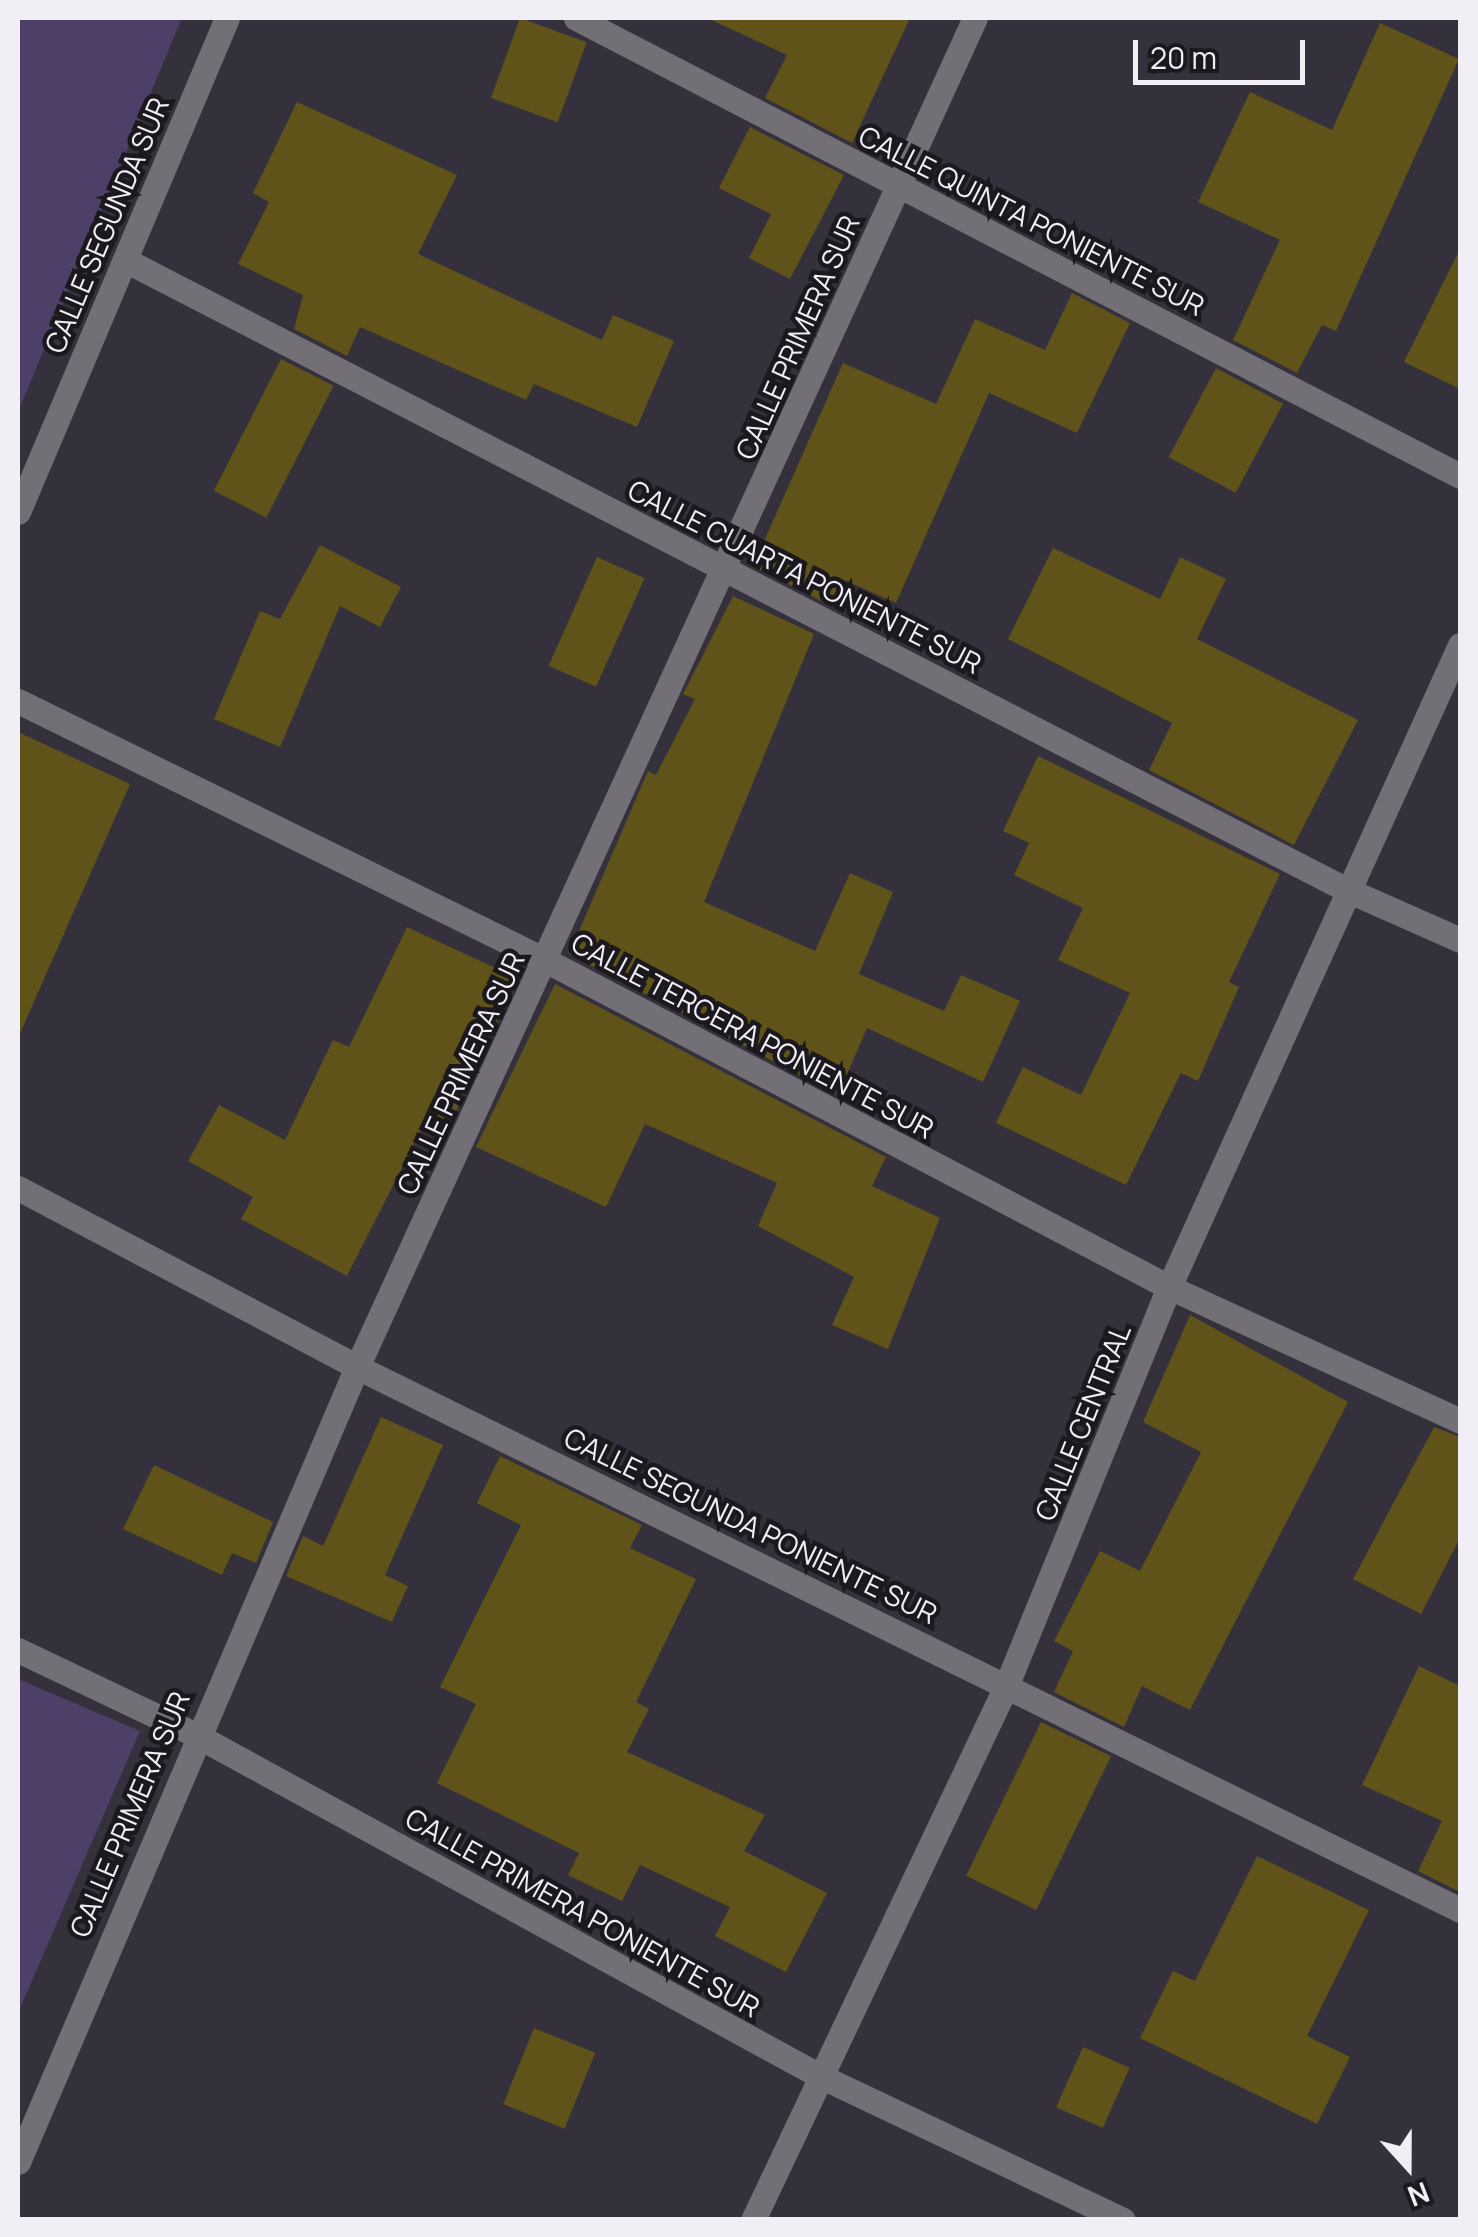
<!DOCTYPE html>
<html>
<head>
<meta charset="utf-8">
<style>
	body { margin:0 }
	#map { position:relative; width:1478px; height:2237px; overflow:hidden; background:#34303c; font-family:Manrope,sans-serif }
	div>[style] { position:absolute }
	.green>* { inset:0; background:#4e3f68 }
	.building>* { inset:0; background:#5f5319; transform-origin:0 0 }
	.minor>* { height:25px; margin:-12.5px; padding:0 12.5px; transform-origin:12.5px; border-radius:12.5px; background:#727076 }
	span { translate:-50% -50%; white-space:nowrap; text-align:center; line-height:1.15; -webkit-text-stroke:9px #1b191e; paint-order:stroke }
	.street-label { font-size:28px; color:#f1eef6 }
	.frame { position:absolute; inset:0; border:20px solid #f1eef6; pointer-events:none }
	.north { position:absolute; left:1358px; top:2117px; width:100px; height:100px; -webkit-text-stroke:8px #1b191e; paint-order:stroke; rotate:159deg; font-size:28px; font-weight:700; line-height:40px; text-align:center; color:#f1eef6 }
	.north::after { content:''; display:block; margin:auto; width:35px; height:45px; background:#f1eef6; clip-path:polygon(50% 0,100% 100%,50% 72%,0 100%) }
	.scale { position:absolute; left:1133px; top:40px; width:172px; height:45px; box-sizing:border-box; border:5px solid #f1eef6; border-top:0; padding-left:12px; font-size:30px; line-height:35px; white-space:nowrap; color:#f1eef6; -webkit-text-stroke:8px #1b191e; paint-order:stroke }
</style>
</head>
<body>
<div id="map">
	<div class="green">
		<i style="clip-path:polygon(18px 18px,182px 18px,18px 412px)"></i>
		<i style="clip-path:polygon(18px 1679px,140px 1731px,18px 2013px)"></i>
	</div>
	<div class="building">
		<i style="left:520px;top:18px;width:71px;height:85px;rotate:20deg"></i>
		<i style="clip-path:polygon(707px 18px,910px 18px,852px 143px,765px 98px,787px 55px)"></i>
		<i style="clip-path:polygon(1380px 23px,1459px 59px,1336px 331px,1322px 325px,1297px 373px,1233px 340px,1280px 240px,1198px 202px,1250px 92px,1332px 130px)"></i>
		<i style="clip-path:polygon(297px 102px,457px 175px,418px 254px,602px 340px,613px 315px,674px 341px,637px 427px,534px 384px,526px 400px,360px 327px,347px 356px,294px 329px,303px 295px,238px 264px,269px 202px,253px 193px)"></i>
		<i style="clip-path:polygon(750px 127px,844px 175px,790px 279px,749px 258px,771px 214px,719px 188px)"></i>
		<i style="clip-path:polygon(1460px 249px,1460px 389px,1404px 362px)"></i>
		<i style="clip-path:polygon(1072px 293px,1130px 323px,1077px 433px,989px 393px,896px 603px,842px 579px,829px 605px,753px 566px,843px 363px,936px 404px,975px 319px,1045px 350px)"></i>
		<i style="left:281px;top:359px;width:59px;height:148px;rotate:27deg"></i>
		<i style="left:1216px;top:368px;width:76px;height:101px;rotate:28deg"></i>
		<i style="clip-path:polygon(320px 545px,401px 587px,380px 627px,340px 606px,280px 747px,214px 719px,260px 611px,280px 619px)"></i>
		<i style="clip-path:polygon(1053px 548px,1160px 599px,1180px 557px,1226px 579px,1197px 639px,1358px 720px,1294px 845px,1149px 770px,1172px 723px,1008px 639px)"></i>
		<i style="left:597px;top:557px;width:52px;height:119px;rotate:24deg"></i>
		<i style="clip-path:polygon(733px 596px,814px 634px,704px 902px,815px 951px,850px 873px,893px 892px,859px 974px,944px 1011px,961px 975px,1020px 1001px,983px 1082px,867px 1028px,838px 1095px,569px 954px,648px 771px,656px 775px,695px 699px,683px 694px)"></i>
		<i style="clip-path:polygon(18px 732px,130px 784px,18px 1038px)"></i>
		<i style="clip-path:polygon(1038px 756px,1280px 874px,1229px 982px,1239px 987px,1198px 1081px,1181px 1073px,1126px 1185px,996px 1123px,1023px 1067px,1081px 1095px,1130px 993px,1058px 960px,1083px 908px,1014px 875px,1029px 843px,1003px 831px)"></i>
		<i style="clip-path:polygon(407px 927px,517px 978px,446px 1133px,425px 1123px,347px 1276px,241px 1219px,253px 1197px,188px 1161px,219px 1105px,285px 1140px,333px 1040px,349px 1047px)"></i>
		<i style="clip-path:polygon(555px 984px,886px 1157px,872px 1186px,940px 1218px,888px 1349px,832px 1325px,854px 1277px,758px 1226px,777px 1183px,645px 1124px,606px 1207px,476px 1147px)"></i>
		<i style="clip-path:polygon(1190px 1315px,1348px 1402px,1190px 1710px,1142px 1686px,1124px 1727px,1054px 1692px,1073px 1651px,1054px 1641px,1100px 1551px,1140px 1571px,1201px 1452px,1143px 1422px)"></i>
		<i style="clip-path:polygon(381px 1417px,443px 1445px,385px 1575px,408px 1586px,392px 1622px,286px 1576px,303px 1536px,323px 1546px)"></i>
		<i style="clip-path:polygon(1434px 1427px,1460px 1437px,1460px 1538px,1421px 1614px,1353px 1579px)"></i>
		<i style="clip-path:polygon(500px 1456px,642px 1525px,630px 1548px,696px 1579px,636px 1702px,649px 1709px,627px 1752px,765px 1815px,744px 1851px,827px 1893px,786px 1972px,715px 1936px,730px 1907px,640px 1865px,622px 1901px,568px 1875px,579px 1853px,437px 1783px,476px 1704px,440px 1687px,521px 1525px,477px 1503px)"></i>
		<i style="clip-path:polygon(154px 1465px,273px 1522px,256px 1563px,232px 1553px,222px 1575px,123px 1529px)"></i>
		<i style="clip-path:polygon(1419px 1666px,1460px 1686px,1460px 1892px,1418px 1871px,1442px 1821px,1362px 1785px)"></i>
		<i style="left:1041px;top:1722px;width:78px;height:171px;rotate:26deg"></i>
		<i style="clip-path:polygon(1257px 1856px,1369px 1910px,1307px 2036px,1350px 2057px,1317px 2124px,1140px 2038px,1173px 1971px,1195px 1981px)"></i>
		<i style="left:534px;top:2028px;width:66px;height:82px;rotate:22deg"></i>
		<i style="left:1083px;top:2047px;width:51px;height:66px;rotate:24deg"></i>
	</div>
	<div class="minor">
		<i style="left:576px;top:18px;width:996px;rotate:27.39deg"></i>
		<i style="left:125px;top:260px;width:1373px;rotate:27.27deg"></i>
		<i style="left:1345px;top:889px;width:126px;rotate:23.9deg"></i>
		<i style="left:18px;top:512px;width:536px;rotate:-67.07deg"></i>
		<i style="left:18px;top:701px;width:587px;rotate:26.17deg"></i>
		<i style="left:545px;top:960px;width:704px;rotate:27.66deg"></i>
		<i style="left:1169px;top:1287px;width:320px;rotate:24.7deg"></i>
		<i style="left:18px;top:1188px;width:383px;rotate:27.8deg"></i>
		<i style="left:357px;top:1367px;width:1229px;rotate:26.21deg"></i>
		<i style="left:18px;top:1650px;width:195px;rotate:25.5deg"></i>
		<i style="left:194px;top:1734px;width:713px;rotate:28.65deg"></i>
		<i style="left:820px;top:2076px;width:335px;rotate:25.4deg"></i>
		<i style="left:18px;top:2162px;width:864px;rotate:-66.91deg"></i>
		<i style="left:357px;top:1367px;width:1484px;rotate:-65.39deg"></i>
		<i style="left:753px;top:2220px;width:593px;rotate:-64.64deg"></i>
		<i style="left:1007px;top:1684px;width:429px;rotate:-67.8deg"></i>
		<i style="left:1169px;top:1287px;width:705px;rotate:-65.62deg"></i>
	</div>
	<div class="street-label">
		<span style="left:1032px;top:220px;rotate:27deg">CALLE QUINTA PONIENTE SUR</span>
		<span style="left:106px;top:225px;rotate:-67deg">CALLE SEGUNDA SUR</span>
		<span style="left:797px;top:337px;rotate:-66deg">CALLE PRIMERA SUR</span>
		<span style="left:805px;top:576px;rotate:27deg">CALLE CUARTA PONIENTE SUR</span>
		<span style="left:753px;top:1035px;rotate:28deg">CALLE TERCERA PONIENTE SUR</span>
		<span style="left:460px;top:1073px;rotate:-65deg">CALLE PRIMERA SUR</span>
		<span style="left:1082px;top:1422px;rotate:-68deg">CALLE CENTRAL</span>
		<span style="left:751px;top:1525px;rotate:26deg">CALLE SEGUNDA PONIENTE SUR</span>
		<span style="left:129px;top:1814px;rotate:-67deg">CALLE PRIMERA SUR</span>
		<span style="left:583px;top:1912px;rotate:29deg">CALLE PRIMERA PONIENTE SUR</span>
	</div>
	<div class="frame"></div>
	<div class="north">N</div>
	<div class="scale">20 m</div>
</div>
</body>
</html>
